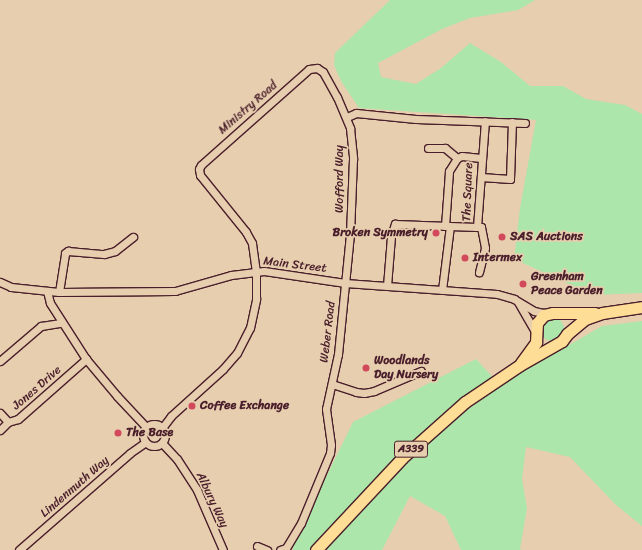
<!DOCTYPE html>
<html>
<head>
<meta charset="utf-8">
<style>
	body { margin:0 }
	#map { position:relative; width:642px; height:550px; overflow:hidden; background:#e7ceaf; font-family:Sriracha,sans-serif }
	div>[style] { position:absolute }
	.green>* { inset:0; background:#ade6aa }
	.round { border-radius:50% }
	.roads { filter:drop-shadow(1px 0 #4a1f2b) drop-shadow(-1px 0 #4a1f2b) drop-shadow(0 1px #4a1f2b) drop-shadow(0 -1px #4a1f2b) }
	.minor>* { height:7px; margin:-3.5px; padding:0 3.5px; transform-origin:3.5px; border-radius:3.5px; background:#e7ceaf }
	.minor>.ring { margin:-3.5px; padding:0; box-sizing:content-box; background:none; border:7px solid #e7ceaf; border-radius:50% }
	.trunk>* { height:11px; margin:-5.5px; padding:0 5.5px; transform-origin:5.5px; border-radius:5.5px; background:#fedd96 }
	.dots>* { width:11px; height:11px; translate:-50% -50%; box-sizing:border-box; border:2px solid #e7ceaf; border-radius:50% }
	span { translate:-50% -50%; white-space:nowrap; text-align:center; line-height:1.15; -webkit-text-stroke:3.5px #e7ceaf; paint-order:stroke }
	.shield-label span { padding:1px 3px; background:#e7ceaf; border:1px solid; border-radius:3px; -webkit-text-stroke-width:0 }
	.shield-label { font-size:11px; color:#4a1f2b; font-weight:700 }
	.street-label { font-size:12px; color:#4a1f2b }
	.poi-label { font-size:12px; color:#4a1f2b; font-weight:700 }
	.right { translate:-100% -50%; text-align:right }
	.left { translate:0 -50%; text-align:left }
</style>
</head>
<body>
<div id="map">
	<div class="green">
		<i style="clip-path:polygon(390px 0,535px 0,518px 10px,470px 18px,442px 29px,378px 63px,381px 77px,416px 84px,441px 68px,470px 43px,501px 62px,530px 86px,563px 86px,586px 99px,625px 105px,642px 114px,642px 293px,593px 295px,514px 259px,520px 208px,536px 120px,359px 108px,341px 81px,334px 65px,335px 53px)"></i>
		<i class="round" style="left:540px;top:317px;width:24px;height:24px"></i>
		<i style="clip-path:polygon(642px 321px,642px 526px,616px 505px,570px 457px,526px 447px,522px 479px,527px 508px,520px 549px,522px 550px,461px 550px,445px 516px,410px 496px,382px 550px,293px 550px,293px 545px,353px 422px,476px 359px,500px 385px,602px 326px)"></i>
	</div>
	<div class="roads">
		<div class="minor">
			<i style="left:347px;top:117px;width:10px;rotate:-24deg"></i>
			<i style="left:356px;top:113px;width:60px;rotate:5.7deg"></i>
			<i style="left:416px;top:119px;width:109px;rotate:2.1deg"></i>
			<i style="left:428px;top:148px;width:17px"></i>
			<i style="left:445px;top:148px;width:16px;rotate:40deg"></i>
			<i style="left:481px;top:177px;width:29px;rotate:4deg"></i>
			<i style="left:510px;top:179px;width:57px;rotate:-88deg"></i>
			<i style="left:445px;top:226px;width:55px;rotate:-85.8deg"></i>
			<i style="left:449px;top:171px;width:15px;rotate:-58deg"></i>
			<i style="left:457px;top:158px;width:5px;rotate:-22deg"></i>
			<i style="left:462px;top:156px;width:19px;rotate:6deg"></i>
			<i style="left:477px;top:227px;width:4px"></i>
			<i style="left:481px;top:227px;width:21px;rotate:79deg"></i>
			<i style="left:485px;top:248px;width:25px;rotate:104deg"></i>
			<i style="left:0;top:282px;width:12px;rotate:24deg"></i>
			<i style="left:11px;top:287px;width:48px;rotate:5.9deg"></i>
			<i style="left:59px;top:292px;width:116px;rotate:-0.5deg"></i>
			<i style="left:175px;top:291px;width:58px;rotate:-15.9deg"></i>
			<i style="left:231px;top:275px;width:33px;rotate:-7deg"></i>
			<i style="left:264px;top:271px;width:82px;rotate:8.4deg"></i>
			<i style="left:345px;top:283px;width:152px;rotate:4.1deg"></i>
			<i style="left:497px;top:294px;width:18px;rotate:16deg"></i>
			<i style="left:514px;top:299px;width:23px;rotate:31deg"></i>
			<i style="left:534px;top:311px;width:14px;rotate:12deg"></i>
			<i style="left:387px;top:286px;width:50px;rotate:-85.4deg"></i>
			<i style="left:391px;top:236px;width:13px;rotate:-72deg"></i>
			<i style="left:395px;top:224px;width:82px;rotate:2.1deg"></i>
			<i style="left:477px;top:227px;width:106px;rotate:-85.7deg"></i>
			<i style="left:442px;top:290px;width:64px;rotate:-82.9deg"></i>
			<i style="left:47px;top:291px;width:12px;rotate:76deg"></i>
			<i style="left:50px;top:303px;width:67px;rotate:57.3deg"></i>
			<i style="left:86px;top:359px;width:48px;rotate:50deg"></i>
			<i style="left:117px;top:396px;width:44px;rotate:46.8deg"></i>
			<i style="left:59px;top:292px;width:39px;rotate:-81deg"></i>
			<i style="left:65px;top:253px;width:4px;rotate:-34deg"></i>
			<i style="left:68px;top:251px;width:36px;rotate:5deg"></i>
			<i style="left:104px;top:254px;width:11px;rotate:-15deg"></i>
			<i style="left:115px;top:251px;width:23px;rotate:-38deg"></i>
			<i style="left:518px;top:302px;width:34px;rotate:60deg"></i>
			<i style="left:0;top:361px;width:54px;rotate:-40.5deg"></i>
			<i style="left:41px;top:326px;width:20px;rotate:-9deg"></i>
			<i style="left:332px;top:384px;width:25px;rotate:18deg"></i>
			<i style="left:356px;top:392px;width:8px;rotate:7deg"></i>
			<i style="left:364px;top:393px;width:10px;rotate:-11deg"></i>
			<i style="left:374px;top:391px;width:51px;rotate:-23.1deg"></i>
			<i style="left:0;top:413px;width:12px;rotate:48deg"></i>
			<i class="ring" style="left:143px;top:424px;width:15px;height:15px"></i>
			<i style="left:162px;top:428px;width:15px;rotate:-53deg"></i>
			<i style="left:171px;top:416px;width:70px;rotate:-42.1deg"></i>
			<i style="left:223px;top:369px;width:21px;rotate:-49deg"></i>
			<i style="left:237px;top:353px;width:28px;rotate:-63deg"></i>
			<i style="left:250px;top:328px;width:30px;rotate:-78deg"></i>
			<i style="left:256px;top:299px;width:27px;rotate:-90deg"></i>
			<i style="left:256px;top:272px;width:29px;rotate:-98deg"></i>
			<i style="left:252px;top:243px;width:13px;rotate:-119deg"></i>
			<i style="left:246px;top:232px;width:73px;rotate:-128.9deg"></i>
			<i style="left:200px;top:175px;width:6px;rotate:-99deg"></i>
			<i style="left:199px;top:169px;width:4px;rotate:-63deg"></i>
			<i style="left:201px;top:165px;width:144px;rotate:-41.6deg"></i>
			<i style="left:309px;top:69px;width:8px;rotate:-7deg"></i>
			<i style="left:317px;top:68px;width:7px;rotate:34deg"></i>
			<i style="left:323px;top:72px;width:29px;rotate:61deg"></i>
			<i style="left:337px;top:97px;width:34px;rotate:67deg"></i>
			<i style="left:350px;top:128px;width:31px;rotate:84deg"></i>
			<i style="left:353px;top:159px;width:75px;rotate:92.3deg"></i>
			<i style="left:350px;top:234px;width:121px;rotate:95.7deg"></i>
			<i style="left:338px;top:354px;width:56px;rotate:102.3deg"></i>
			<i style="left:326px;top:409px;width:36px;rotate:82deg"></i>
			<i style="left:331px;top:445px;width:8px;rotate:97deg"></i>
			<i style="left:330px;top:453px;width:76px;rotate:112.5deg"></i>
			<i style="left:301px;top:523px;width:29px;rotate:121deg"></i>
			<i style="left:286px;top:548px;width:6px;rotate:162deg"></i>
			<i style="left:0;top:430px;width:11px;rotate:-45deg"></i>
			<i style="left:8px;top:422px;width:10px;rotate:-17deg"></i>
			<i style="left:18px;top:419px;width:91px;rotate:-41.4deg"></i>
			<i style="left:162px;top:443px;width:22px;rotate:47deg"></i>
			<i style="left:177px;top:459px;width:37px;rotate:57deg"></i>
			<i style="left:197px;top:490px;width:65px;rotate:66.6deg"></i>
			<i style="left:257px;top:546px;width:11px;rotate:22deg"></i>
			<i style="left:19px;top:550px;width:147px;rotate:-41.1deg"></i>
			<i style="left:130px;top:453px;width:19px;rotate:-35deg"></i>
		</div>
		<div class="trunk">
			<i style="left:521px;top:363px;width:26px;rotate:-54deg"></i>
			<i style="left:536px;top:342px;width:19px;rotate:-87deg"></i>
			<i style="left:537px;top:323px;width:11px;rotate:-49deg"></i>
			<i style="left:544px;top:315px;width:9px;rotate:-13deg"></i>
			<i style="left:553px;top:313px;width:42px"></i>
			<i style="left:316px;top:550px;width:126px;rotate:-46.9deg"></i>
			<i style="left:402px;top:458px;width:84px;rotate:-41.6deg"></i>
			<i style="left:465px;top:402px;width:66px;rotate:-33.9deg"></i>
			<i style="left:520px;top:365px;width:48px;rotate:-29.7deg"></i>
			<i style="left:562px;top:341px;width:9px;rotate:-54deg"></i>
			<i style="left:567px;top:334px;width:23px;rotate:-40deg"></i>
			<i style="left:585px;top:319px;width:18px;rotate:-19deg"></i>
			<i style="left:602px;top:313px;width:40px;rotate:-8.5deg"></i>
		</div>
	</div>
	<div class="dots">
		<i style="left:436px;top:233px;background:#d1495b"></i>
		<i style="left:502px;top:237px;background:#d1495b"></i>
		<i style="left:465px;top:258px;background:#d1495b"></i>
		<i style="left:523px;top:284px;background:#d1495b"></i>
		<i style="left:366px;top:368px;background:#d1495b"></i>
		<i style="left:192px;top:406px;background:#d1495b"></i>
		<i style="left:118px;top:433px;background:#d1495b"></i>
	</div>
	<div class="shield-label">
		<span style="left:411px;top:449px">A339</span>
	</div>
	<div class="street-label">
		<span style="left:248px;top:108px;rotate:-41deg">Ministry Road</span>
		<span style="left:340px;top:179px;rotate:-90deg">Wofford Way</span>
		<span style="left:468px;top:192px;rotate:-88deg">The Square</span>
		<span style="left:295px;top:265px;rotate:7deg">Main Street</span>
		<span style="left:328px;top:332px;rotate:-83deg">Weber Road</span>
		<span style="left:37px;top:388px;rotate:-41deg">Jones Drive</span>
		<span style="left:75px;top:487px;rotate:-41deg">Lindenmuth Way</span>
		<span style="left:212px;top:500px;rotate:65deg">Albury Way</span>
	</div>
	<div class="poi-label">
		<span class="right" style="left:428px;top:233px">Broken Symmetry</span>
		<span class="left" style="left:510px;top:237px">SAS Auctions</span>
		<span class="left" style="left:473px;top:258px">Intermex</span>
		<span class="left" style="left:531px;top:284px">Greenham<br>Peace Garden</span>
		<span class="left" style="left:374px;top:368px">Woodlands<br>Day Nursery</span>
		<span class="left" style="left:200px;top:406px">Coffee Exchange</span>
		<span class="left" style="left:126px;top:433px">The Base</span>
	</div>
</div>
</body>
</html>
